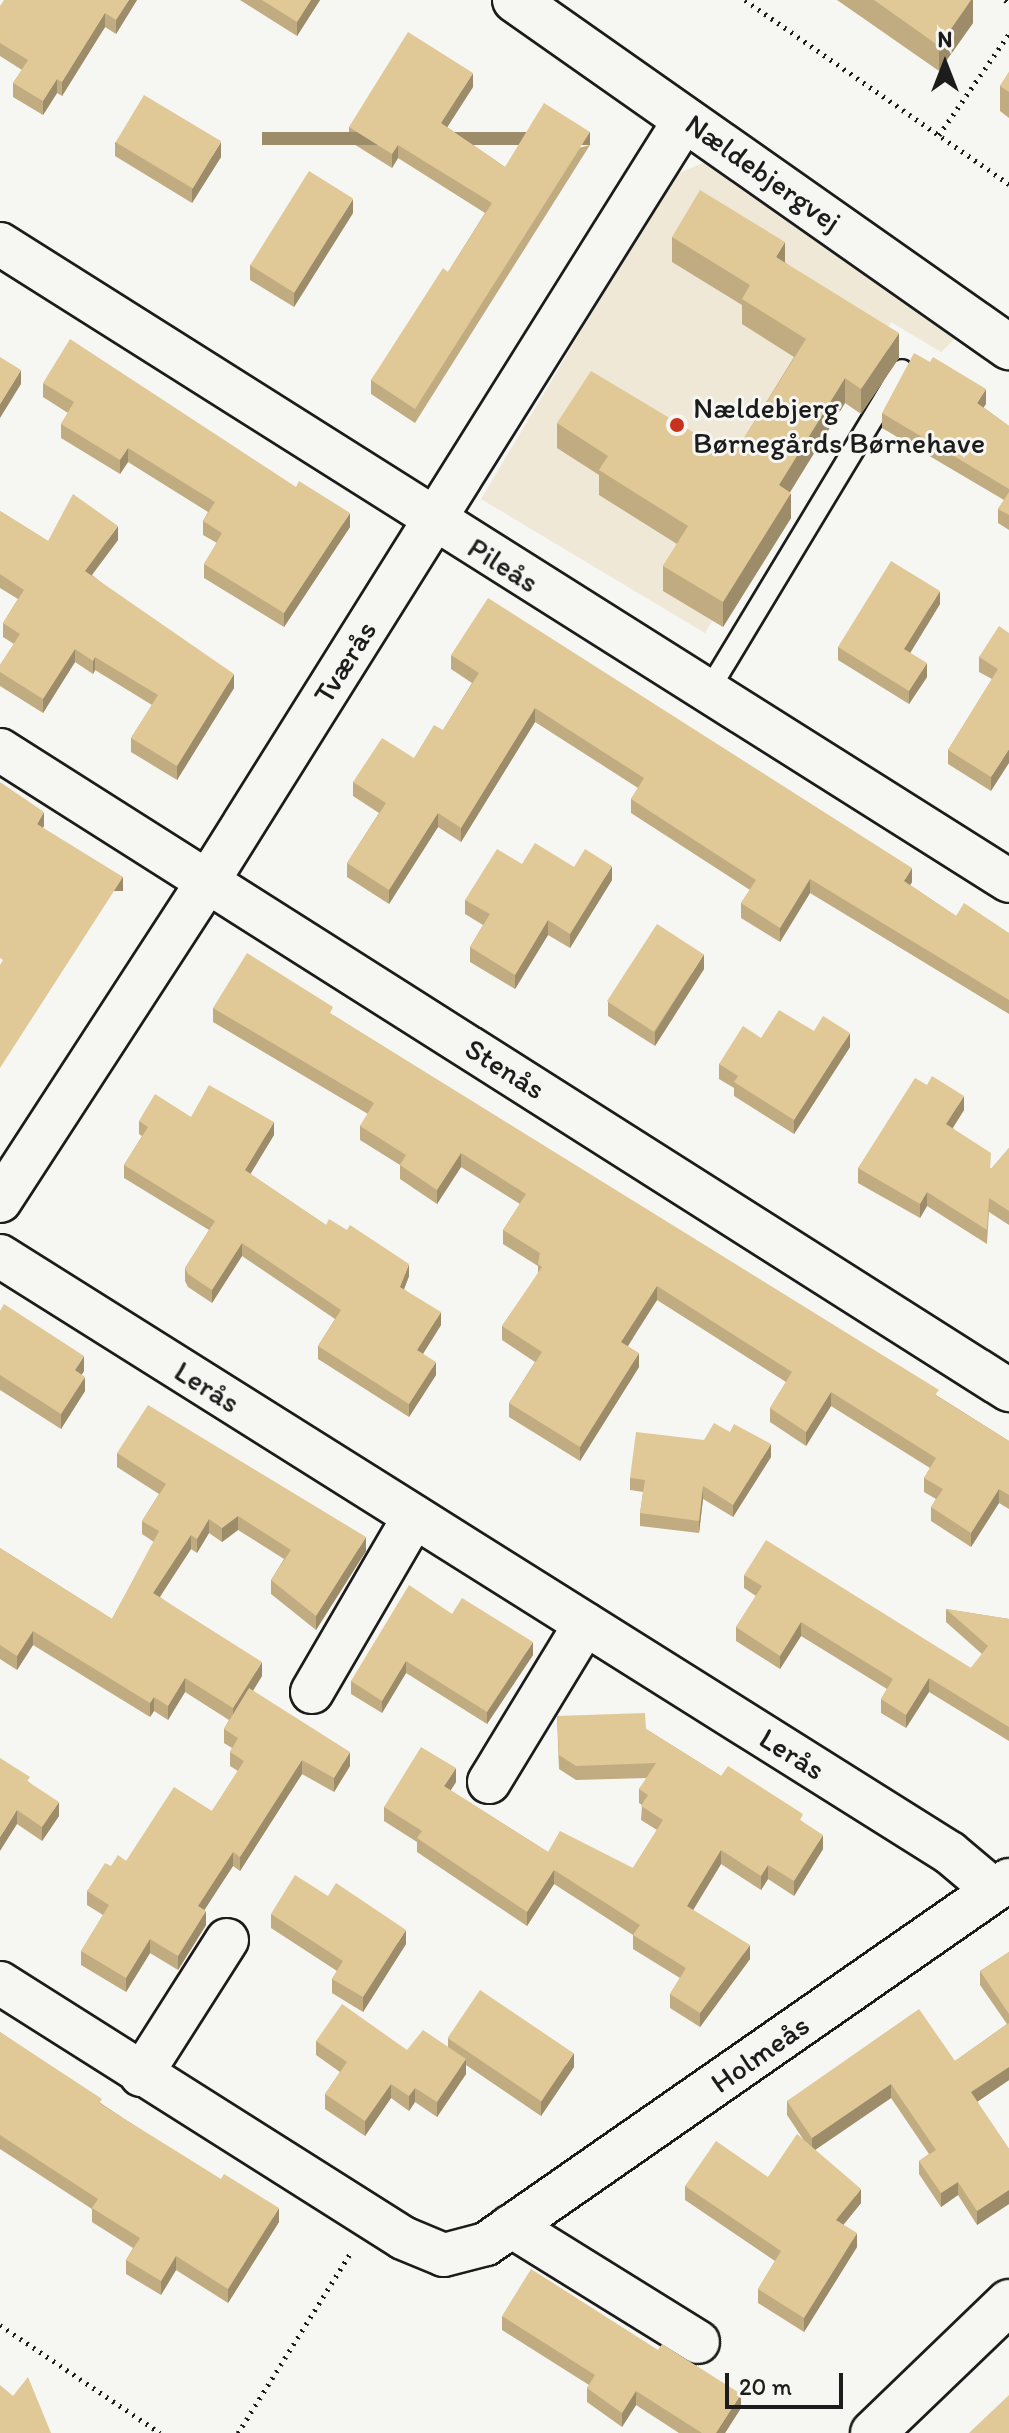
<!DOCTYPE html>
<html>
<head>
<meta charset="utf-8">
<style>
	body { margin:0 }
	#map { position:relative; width:1009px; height:2433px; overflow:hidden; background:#f6f6f2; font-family:Itim,sans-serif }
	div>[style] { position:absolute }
	.built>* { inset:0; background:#efe8d7 }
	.path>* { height:5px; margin-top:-2.5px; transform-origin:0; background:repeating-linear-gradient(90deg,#1c1c1c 0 2px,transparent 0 8px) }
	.roads { filter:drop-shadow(2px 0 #1c1c1c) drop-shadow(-2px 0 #1c1c1c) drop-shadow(0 2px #1c1c1c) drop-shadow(0 -2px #1c1c1c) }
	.service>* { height:20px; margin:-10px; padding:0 10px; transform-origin:10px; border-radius:10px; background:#f6f6f2 }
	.minor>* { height:42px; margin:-21px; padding:0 21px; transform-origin:21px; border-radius:21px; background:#f6f6f2 }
	.tertiary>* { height:44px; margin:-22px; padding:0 22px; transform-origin:22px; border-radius:22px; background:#f6f6f2 }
	.wall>* { inset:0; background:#c1ac82 }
	.shaded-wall>* { inset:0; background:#9d8c6a; transform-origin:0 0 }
	.building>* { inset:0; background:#e0c897; transform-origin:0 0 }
	.dots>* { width:22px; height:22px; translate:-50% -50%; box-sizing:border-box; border:4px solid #f6f6f2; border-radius:50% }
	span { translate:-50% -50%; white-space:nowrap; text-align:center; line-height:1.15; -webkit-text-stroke:6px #f6f6f2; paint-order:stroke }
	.street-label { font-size:30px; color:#1c1c1c }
	.poi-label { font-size:30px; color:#1c1c1c }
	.left { translate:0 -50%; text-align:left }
	.north { position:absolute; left:905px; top:24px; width:80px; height:80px; -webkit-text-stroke:6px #f6f6f2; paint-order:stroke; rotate:0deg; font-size:22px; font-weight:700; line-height:32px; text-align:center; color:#1c1c1c }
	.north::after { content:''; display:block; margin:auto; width:28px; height:36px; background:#1c1c1c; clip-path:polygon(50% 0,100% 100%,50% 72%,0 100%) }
	.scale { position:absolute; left:725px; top:2373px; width:118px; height:36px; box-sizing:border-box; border:4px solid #1c1c1c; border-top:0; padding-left:10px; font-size:24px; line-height:28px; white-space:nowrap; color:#1c1c1c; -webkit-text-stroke:6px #f6f6f2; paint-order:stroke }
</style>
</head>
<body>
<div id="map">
	<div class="built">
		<i style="clip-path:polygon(708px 161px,955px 339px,941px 352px,891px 322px,705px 633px,481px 499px,674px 175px)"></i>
	</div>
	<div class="path">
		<i style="left:745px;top:0;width:322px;rotate:34.9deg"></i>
		<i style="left:1005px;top:0;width:5px;rotate:37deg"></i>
		<i style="left:939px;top:135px;width:123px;rotate:-55.3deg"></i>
		<i style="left:0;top:2325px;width:193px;rotate:34deg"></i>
		<i style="left:238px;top:2433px;width:211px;rotate:-58deg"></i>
	</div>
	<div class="roads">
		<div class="service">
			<i style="left:707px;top:693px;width:377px;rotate:-58.9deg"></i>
		</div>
		<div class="minor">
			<i style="left:0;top:244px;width:1193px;rotate:32.26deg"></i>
			<i style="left:0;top:750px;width:1195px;rotate:32.39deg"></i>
			<i style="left:0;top:1201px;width:382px;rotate:-57deg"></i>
			<i style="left:208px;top:881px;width:899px;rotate:-57.95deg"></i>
			<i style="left:0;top:1256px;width:1122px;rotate:32.15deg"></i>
			<i style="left:950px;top:1853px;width:57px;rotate:40.1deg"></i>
			<i style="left:312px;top:1692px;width:203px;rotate:-59.8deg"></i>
			<i style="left:489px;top:1782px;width:185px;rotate:-58.7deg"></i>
			<i style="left:0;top:1983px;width:477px;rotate:32.3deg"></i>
			<i style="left:403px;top:2238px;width:44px;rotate:22.5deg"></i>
			<i style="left:444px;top:2255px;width:43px;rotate:-14.7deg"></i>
			<i style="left:486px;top:2244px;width:637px;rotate:-34.84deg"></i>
			<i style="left:141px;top:2075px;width:160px;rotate:-57.5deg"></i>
			<i style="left:511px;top:2226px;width:220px;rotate:31.8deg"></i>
		</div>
		<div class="tertiary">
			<i style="left:515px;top:0;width:604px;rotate:35.09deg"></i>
			<i style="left:873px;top:2433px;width:189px;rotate:-43.9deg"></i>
		</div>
	</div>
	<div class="wall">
		<i style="clip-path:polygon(137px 0,116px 34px,105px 27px,62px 96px,57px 93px,43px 115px,13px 97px,13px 83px,22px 70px,0 56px,0 6px)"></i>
		<i style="clip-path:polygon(240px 0,320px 0,297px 36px)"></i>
		<i style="clip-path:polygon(837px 0,973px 0,973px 23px,939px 71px)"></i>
		<i style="clip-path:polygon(1009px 72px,1009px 118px,1000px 111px,1000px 86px)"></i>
		<i style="clip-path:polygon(473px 87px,447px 127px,505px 167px,590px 145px,415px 423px,371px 394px,371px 380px,448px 272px,485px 213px,398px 158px,392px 168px,349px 141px,349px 127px)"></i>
		<i style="clip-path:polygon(115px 142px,221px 157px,192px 203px,115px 156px)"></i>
		<i style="clip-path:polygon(353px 213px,294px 307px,250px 280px,250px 265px)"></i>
		<i style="clip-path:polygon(672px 237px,785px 262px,899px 358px,861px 414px,845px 403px,790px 492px,791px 518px,723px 627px,663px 591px,663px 566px,677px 544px,599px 495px,599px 475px,557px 448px,557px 423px,733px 456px,794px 357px,742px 324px,742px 305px,672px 262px)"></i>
		<i style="clip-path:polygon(43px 383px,350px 527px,284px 627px,204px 578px,204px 564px,217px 543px,203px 535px,203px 521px,208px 512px,128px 462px,120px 474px,61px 438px,61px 424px,68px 413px,43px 397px)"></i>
		<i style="clip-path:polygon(986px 404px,983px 407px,1009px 426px,1009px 530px,998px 523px,998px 509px,1004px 500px,882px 428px,882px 413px)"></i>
		<i style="clip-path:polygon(0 511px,48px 541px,118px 540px,92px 575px,234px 688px,177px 780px,131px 752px,131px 738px,152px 705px,95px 670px,93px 674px,75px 662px,43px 713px,0 686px,0 665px,14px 644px,3px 637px,3px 623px,18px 599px,0 588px)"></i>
		<i style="clip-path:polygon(940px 604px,910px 653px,927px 677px,909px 704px,838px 660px,838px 647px)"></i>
		<i style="clip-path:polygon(1009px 633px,991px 791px,948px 764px,948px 750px,992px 679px,979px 672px,979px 657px)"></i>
		<i style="clip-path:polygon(451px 655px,912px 882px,910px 885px,956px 916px,1009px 933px,1009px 1014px,810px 893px,780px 942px,741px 918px,741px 903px,750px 890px,631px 813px,631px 799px,638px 788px,535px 722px,461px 842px,438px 827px,389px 904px,347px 877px,347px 863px,379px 813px,353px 796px,353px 782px,414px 758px,443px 730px,472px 683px,451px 669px)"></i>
		<i style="clip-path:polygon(574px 867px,612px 880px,570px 948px,548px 935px,515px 989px,470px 962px,470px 947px,483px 925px,465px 914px,465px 900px)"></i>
		<i style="clip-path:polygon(704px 969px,655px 1046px,608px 1016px,608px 1002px)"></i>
		<i style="clip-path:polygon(213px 1008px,333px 1015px,1009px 1441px,1009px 1509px,999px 1503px,971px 1547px,931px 1521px,931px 1507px,936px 1499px,924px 1492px,924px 1478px,930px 1468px,831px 1406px,806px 1446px,770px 1422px,770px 1408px,786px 1382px,657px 1300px,627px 1346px,639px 1367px,580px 1461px,509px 1417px,509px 1403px,535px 1362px,502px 1340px,502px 1326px,538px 1274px,538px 1266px,503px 1244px,503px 1230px,520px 1204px,461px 1167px,437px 1204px,400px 1179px,400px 1165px,360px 1140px,360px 1126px,368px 1114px,213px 1022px)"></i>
		<i style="clip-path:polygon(814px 1031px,850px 1047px,794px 1134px,734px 1096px,734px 1088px,719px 1079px,719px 1064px,761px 1038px)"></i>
		<i style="clip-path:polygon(927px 1085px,964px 1110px,953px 1128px,991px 1169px,1009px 1148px,1009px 1225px,989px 1212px,987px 1244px,927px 1206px,920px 1218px,858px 1183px,858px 1168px)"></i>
		<i style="clip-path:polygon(191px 1117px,274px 1135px,250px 1174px,326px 1225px,409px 1276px,404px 1289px,441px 1325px,423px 1354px,436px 1375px,409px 1417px,318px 1359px,318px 1346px,335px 1319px,242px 1256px,212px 1303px,188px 1287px,185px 1281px,185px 1268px,209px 1230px,124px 1178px,124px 1165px,142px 1136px,139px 1134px,139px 1121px)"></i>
		<i style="clip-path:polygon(0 1311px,84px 1371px,82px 1374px,85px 1391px,61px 1429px,0 1390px)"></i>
		<i style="clip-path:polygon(117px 1453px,366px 1551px,316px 1630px,271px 1594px,271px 1580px,284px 1559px,238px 1530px,222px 1542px,209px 1533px,197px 1553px,191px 1549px,160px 1597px,262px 1676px,253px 1691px,350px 1766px,334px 1792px,302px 1774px,240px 1871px,233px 1866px,204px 1910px,206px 1925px,178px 1970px,150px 1953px,126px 1992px,81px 1965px,81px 1951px,103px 1915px,87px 1905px,87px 1891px,111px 1866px,126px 1861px,212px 1811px,238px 1771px,230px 1766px,230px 1752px,232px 1748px,224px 1743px,224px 1729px,229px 1720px,185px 1692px,168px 1720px,154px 1711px,150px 1717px,33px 1645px,17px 1670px,0 1659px,0 1548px,112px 1619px,154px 1542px,142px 1534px,142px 1521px,159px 1494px,117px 1467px)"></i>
		<i style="clip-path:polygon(771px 1457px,733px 1517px,703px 1499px,699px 1533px,640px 1526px,640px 1513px,643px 1492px,630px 1490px,630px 1478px)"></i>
		<i style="clip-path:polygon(744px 1575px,971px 1668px,982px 1654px,946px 1622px,946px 1609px,1009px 1619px,1009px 1741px,929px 1692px,906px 1728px,881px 1713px,881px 1699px,887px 1689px,801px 1636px,780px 1669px,736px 1641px,736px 1627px,756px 1596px,744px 1588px)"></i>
		<i style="clip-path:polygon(452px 1614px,533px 1655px,487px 1724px,406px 1673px,382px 1713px,351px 1694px,351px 1681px)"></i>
		<i style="clip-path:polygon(557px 1716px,646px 1729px,721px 1776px,803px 1822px,823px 1849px,794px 1896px,768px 1879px,761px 1890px,721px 1864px,693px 1910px,750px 1959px,700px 2027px,670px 2008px,670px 1994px,680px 1978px,633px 1949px,633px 1935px,554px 1884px,527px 1926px,417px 1852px,417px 1842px,384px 1821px,384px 1807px,456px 1782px,450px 1790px,548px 1852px,633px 1868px,657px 1830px,641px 1820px,642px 1805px,639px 1803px,639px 1789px,647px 1778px,576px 1780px,559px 1769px)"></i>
		<i style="clip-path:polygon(0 1758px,30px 1783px,59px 1816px,42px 1841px,17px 1824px)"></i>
		<i style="clip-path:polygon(271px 1914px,406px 1944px,363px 2012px,332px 1993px,332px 1979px,337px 1971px,271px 1928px)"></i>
		<i style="clip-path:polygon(1009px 1952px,1009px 2080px,977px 2102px,1009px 2149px,1009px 2204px,977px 2225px,958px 2195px,941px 2207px,919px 2174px,919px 2161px,929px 2154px,891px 2098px,815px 2150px,861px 2203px,843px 2225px,857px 2247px,804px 2332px,758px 2303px,758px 2289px,775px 2261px,685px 2200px,685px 2186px,768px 2177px,803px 2139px,787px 2115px,787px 2101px,955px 2061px,1007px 2024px,980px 1985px,980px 1971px)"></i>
		<i style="clip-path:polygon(0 2032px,102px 2104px,279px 2222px,228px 2303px,176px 2270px,161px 2295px,126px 2274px,126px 2260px,133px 2248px,92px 2222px,92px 2209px,0 2149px)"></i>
		<i style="clip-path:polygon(448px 2038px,574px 2067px,541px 2116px,466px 2065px,466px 2074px,437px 2117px,415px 2102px,409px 2111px,391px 2098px,365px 2136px,325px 2109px,325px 2094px,340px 2072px,316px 2055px,316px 2041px,407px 2050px,448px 2047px)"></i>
		<i style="clip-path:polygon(502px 2316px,741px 2408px,725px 2433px,679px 2433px,636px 2405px,622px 2427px,587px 2402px,587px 2388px,589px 2385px,502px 2330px)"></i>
	</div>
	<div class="shaded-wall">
		<i style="clip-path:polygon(129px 0,137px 0,116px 34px,116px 20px)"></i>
		<i style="clip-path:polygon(311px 0,320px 0,297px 36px,297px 22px)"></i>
		<i style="clip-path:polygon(971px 0,973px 0,973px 23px,939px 71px,939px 46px)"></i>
		<i style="clip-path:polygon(105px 13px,105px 27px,62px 96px,62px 82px)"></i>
		<i style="clip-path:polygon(473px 73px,473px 87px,441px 137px,441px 123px)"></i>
		<i style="clip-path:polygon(57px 79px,57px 93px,43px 115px,43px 101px)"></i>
		<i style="left:590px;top:132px;width:13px;height:328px;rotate:90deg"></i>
		<i style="clip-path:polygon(221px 142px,221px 157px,192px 203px,192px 189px)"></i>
		<i style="clip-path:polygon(398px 145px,398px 158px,392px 168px,392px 154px)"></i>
		<i style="clip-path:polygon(353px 199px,353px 213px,294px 307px,294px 293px)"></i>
		<i style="clip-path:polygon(785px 242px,785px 267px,776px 257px)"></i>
		<i style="clip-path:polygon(899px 333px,899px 358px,861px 414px,861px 389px)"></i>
		<i style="clip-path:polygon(21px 370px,21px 384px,0 418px,0 404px)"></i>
		<i style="clip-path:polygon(845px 378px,845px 403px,779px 510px,779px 485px)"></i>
		<i style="clip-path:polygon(986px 389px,986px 404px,977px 417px,977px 403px)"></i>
		<i style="clip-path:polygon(128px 448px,128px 462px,120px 474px,120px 460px)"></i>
		<i style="clip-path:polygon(791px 493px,791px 518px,723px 627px,723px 602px)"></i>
		<i style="clip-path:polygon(350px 513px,350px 527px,284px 627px,284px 613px)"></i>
		<i style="clip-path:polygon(118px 526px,118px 540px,85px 584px,85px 571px)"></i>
		<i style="clip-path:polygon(940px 591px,940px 604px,904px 663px,904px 649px)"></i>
		<i style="clip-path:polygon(75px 649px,75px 662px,43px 713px,43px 699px)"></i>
		<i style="clip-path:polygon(95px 657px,95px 670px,93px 674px,93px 661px)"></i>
		<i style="clip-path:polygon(927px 663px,927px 677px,909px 704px,909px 691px)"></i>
		<i style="clip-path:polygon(234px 674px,234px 688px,177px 780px,177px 766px)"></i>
		<i style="clip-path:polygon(535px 708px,535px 722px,461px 842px,461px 828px)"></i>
		<i style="clip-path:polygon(1009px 749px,1009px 763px,991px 791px,991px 777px)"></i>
		<i style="clip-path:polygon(44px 812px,44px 826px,37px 838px,37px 824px)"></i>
		<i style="clip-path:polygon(438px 813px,438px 827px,389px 904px,389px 890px)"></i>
		<i style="clip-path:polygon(612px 866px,612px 880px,570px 948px,570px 934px)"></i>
		<i style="clip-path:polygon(912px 868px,912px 882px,904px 895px,904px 881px)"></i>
		<i style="left:123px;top:877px;width:14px;height:227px;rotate:90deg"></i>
		<i style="clip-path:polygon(810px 879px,810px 893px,780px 942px,780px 928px)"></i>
		<i style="clip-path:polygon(548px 920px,548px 935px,515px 989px,515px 975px)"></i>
		<i style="clip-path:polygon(704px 954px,704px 969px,655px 1046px,655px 1032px)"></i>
		<i style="clip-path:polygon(850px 1033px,850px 1047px,794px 1134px,794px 1120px)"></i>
		<i style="clip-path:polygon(964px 1096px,964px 1110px,946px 1138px,946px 1124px)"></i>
		<i style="clip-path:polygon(274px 1122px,274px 1135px,245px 1183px,245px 1170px)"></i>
		<i style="clip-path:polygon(461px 1153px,461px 1167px,437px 1204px,437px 1190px)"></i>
		<i style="clip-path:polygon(927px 1192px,927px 1206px,920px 1218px,920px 1204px)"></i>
		<i style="clip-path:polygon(242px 1243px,242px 1256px,212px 1303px,212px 1290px)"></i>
		<i style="clip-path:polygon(409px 1264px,409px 1276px,400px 1300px,400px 1287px)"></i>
		<i style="clip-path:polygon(657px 1286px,657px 1300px,621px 1357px,621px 1342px)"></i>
		<i style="clip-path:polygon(441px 1312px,441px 1325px,417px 1363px,417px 1350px)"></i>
		<i style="clip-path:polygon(639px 1353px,639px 1367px,580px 1461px,580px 1447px)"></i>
		<i style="clip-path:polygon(84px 1356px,84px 1371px,75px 1385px,75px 1370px)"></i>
		<i style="clip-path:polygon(436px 1362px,436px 1375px,409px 1417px,409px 1404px)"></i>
		<i style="clip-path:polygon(85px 1377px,85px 1391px,61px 1429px,61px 1414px)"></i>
		<i style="clip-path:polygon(831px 1392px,831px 1406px,806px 1446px,806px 1432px)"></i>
		<i style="clip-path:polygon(771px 1444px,771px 1457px,733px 1517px,733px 1505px)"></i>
		<i style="clip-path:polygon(703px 1486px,703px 1499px,699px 1533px,699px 1521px)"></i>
		<i style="clip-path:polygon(999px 1489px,999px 1503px,971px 1547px,971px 1533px)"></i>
		<i style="clip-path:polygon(238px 1516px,238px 1530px,222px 1542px,222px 1528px)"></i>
		<i style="clip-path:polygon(209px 1519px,209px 1533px,197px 1553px,197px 1539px)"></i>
		<i style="clip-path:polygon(191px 1535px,191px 1549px,153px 1607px,153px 1593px)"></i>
		<i style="clip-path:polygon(366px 1537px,366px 1551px,316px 1630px,316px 1616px)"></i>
		<i style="clip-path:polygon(801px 1622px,801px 1636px,780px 1669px,780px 1656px)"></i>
		<i style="clip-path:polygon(33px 1631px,33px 1645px,17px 1670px,17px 1656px)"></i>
		<i style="clip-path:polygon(533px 1642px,533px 1655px,487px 1724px,487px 1712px)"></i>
		<i style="clip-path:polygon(406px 1661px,406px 1673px,382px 1713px,382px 1701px)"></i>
		<i style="clip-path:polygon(262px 1662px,262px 1676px,233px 1722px,233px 1708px)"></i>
		<i style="clip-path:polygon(185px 1678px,185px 1692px,168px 1720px,168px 1706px)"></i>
		<i style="clip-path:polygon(929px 1678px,929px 1692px,906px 1728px,906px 1715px)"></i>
		<i style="clip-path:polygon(154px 1697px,154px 1711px,150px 1717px,150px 1703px)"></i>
		<i style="clip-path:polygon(350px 1752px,350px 1766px,334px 1792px,334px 1778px)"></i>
		<i style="clip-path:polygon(302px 1760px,302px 1774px,240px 1871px,240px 1857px)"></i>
		<i style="clip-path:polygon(456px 1768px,456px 1782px,444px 1801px,444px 1786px)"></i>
		<i style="clip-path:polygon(59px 1802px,59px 1816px,42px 1841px,42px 1827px)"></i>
		<i style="clip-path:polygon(17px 1810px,17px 1824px,0 1851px,0 1837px)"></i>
		<i style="clip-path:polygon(823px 1835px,823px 1849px,794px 1896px,794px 1881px)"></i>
		<i style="clip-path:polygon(721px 1850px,721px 1864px,687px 1920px,687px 1906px)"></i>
		<i style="clip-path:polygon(233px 1852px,233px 1866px,198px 1920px,198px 1906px)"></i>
		<i style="clip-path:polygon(768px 1865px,768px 1879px,761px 1890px,761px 1876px)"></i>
		<i style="clip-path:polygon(554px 1870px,554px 1884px,527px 1926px,527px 1912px)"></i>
		<i style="clip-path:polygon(206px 1911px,206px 1925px,178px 1970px,178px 1956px)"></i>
		<i style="clip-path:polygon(406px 1930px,406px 1944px,363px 2012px,363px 1997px)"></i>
		<i style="clip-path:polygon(150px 1939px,150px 1953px,126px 1992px,126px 1978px)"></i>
		<i style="clip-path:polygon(750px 1945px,750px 1959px,700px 2027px,700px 2013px)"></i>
		<i style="clip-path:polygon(574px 2053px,574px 2067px,541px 2116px,541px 2102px)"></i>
		<i style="clip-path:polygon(466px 2059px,466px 2074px,437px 2117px,437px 2102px)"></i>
		<i style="clip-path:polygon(1009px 2067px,1009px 2080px,971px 2106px,971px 2092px)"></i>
		<i style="clip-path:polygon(391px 2084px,391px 2098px,365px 2136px,365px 2121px)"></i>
		<i style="clip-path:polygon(891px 2084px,891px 2098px,812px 2152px,812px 2138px)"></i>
		<i style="clip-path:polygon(415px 2088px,415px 2102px,409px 2111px,409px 2096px)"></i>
		<i style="clip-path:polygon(958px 2182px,958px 2195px,941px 2207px,941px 2193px)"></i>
		<i style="clip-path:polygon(861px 2189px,861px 2203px,836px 2234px,836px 2220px)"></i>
		<i style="clip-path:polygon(1009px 2190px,1009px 2204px,977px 2225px,977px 2211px)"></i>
		<i style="clip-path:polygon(279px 2208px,279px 2222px,228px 2303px,228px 2289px)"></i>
		<i style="clip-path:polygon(857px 2233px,857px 2247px,804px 2332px,804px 2318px)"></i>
		<i style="clip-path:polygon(176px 2256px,176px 2270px,161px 2295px,161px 2281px)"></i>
		<i style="clip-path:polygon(636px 2391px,636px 2405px,622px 2427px,622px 2413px)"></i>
		<i style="clip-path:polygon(741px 2394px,741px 2408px,725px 2433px,716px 2433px)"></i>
	</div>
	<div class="building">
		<i style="clip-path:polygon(4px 0,129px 0,116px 20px,105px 13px,62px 82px,57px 79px,43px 101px,13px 83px,28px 60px,0 43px,0 6px)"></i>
		<i style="clip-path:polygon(262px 0,311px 0,297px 22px)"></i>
		<i style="clip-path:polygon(874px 0,971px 0,939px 46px)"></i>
		<i style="clip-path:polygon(408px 32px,473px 73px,441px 123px,505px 167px,544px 103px,590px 132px,415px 409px,371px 380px,443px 268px,448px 272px,492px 203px,398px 145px,392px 154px,349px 127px)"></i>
		<i style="clip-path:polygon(1009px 72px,1009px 92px,1000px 86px)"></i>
		<i style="left:144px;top:95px;width:90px;height:55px;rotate:31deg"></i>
		<i style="left:309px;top:171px;width:52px;height:111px;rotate:32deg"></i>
		<i style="clip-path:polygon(700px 190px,785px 242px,776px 257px,899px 333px,861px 389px,845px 378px,779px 485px,791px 493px,723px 602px,663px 566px,688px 526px,599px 470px,608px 456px,557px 423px,591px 371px,733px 456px,806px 339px,742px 299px,750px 285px,672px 237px)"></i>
		<i style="clip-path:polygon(70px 339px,296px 487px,299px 481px,350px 513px,284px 613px,204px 564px,222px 533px,203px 521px,215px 502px,128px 448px,120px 460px,61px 424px,74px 402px,43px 383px)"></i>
		<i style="clip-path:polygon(914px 353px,930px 362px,933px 357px,986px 389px,977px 403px,1009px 426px,1009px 489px,882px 413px)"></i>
		<i style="clip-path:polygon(0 357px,21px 370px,0 404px)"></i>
		<i style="clip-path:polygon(1009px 492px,1009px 515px,998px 509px)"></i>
		<i style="clip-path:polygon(73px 494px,118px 526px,85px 571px,234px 674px,177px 766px,131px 738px,158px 695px,95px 657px,93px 661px,75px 649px,43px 699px,0 672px,0 665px,20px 634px,3px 623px,24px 590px,0 574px,0 511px,48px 541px)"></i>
		<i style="clip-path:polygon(891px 561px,940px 591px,904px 649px,927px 663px,909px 691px,838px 647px)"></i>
		<i style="clip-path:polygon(488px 598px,912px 868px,904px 881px,956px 916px,964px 903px,1009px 933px,1009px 1000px,810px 879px,780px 928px,741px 903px,756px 880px,631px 799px,644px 778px,535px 708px,461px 828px,438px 813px,389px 890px,347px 863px,386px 803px,353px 782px,382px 738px,414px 758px,434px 725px,443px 730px,479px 673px,451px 655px)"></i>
		<i style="clip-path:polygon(999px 626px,1009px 633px,1009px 749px,991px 777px,948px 750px,998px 669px,979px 657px)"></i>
		<i style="clip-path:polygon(0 782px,44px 812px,37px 824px,123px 877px,0 1068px,0 965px,3px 960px,0 958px)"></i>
		<i style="clip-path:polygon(535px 843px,574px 867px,585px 849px,612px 866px,570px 934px,548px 920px,515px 975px,470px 947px,490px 914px,465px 900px,497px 849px,522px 864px)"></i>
		<i style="left:657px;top:924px;width:56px;height:92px;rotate:33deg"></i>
		<i style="clip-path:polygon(247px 953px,333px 1007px,330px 1013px,939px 1390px,935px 1395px,1009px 1441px,1009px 1495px,999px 1489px,971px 1533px,931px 1507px,943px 1489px,924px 1478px,936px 1458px,831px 1392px,806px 1432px,770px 1408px,792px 1372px,657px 1286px,621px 1342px,639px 1353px,580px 1447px,509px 1403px,542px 1352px,502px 1326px,542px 1267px,538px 1264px,540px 1253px,503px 1230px,526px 1194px,461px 1153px,437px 1190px,400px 1165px,406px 1155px,360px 1126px,374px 1103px,213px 1008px)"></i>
		<i style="clip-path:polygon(779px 1010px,814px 1031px,823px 1016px,850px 1033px,794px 1120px,734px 1082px,738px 1076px,719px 1064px,743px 1026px,761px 1038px)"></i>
		<i style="clip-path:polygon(932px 1076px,964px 1096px,946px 1124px,991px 1153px,990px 1170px,1009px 1148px,1009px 1211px,989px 1198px,987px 1230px,927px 1192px,920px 1204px,858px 1168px,915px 1078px,927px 1085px)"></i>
		<i style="clip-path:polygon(209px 1085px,274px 1122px,245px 1170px,326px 1225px,329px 1219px,347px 1230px,350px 1225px,409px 1264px,400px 1287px,441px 1312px,417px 1350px,436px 1362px,409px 1404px,318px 1346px,341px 1310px,242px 1243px,212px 1290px,188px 1274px,185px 1268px,215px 1221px,124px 1165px,148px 1127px,139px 1121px,155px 1094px,191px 1117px)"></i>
		<i style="clip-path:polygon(4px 1304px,84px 1356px,75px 1370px,85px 1377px,61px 1414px,0 1375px,0 1311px)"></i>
		<i style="clip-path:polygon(148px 1405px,366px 1537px,316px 1616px,271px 1580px,291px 1550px,238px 1516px,222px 1528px,209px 1519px,197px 1539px,191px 1535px,153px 1593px,262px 1662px,233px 1708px,185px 1678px,168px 1706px,154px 1697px,150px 1703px,33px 1631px,17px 1656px,0 1645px,0 1548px,112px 1619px,159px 1531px,142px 1521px,166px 1484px,117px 1453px)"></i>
		<i style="clip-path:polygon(714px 1423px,730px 1432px,734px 1424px,771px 1444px,733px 1505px,703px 1486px,699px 1521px,640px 1513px,645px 1480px,630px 1478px,636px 1432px,704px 1440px)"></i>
		<i style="clip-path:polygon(766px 1540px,971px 1668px,988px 1646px,946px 1609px,1009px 1619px,1009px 1727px,929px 1678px,906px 1715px,881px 1699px,893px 1679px,801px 1622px,780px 1656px,736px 1627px,762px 1586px,744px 1575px)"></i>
		<i style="clip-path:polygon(409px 1585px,452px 1614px,462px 1598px,533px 1642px,487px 1712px,406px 1661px,382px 1701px,351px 1681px)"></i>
		<i style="clip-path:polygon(249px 1688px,350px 1752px,334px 1778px,302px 1760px,240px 1857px,233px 1852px,198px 1906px,206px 1911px,178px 1956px,150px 1939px,126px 1978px,81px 1951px,109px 1905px,87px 1891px,105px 1863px,111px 1866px,118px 1855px,126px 1861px,174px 1787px,212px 1811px,244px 1761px,230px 1752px,238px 1738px,224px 1729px)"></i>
		<i style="clip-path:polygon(645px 1713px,646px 1729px,721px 1776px,728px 1766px,803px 1814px,800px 1820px,823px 1835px,794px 1881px,768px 1865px,761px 1876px,721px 1850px,687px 1906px,750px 1945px,700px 2013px,670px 1994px,686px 1968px,633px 1935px,640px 1925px,554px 1870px,527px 1912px,417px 1838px,422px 1831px,384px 1807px,421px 1747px,456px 1768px,444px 1786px,548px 1852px,560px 1831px,633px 1868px,663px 1820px,641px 1806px,648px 1795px,639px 1789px,656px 1763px,576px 1766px,559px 1755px,557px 1716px)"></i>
		<i style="clip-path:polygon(0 1758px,30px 1777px,27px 1781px,59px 1802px,42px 1827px,17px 1810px,0 1837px)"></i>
		<i style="clip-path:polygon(295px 1875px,328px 1896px,336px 1883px,406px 1930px,363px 1997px,332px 1979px,343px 1961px,271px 1914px)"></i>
		<i style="clip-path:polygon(1009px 1952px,1009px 2014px,980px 1971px)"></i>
		<i style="left:480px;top:1990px;width:113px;height:58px;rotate:34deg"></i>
		<i style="clip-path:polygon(342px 2004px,407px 2050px,423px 2030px,466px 2059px,437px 2102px,415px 2088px,409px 2096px,391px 2084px,365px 2121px,325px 2094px,347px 2062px,316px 2041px)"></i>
		<i style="clip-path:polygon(919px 2009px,955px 2061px,1009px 2023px,1009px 2067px,971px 2092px,1009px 2149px,1009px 2190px,977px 2211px,958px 2182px,941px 2193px,919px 2161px,936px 2150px,891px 2084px,812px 2138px,787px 2101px)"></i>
		<i style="clip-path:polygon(0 2032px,102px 2099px,99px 2103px,221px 2179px,224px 2174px,279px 2208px,228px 2289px,176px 2256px,161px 2281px,126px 2260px,140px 2238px,92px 2208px,98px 2199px,0 2135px)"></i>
		<i style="clip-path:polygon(797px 2134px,861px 2189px,836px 2220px,857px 2233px,804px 2318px,758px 2289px,781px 2251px,685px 2186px,716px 2141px,768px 2177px)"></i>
		<i style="clip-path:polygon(531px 2269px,658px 2350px,662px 2344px,741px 2394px,716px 2433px,702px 2433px,636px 2391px,622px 2413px,587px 2388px,595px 2375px,502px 2316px)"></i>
		<i style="clip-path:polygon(28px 2377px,51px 2433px,0 2433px,0 2385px,13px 2396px)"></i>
		<i style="clip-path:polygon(1009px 2395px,1009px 2433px,969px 2433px)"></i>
	</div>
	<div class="dots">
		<i style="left:677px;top:425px;background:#c8321e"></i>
	</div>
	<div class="street-label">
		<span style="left:763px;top:173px;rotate:35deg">Nældebjergvej</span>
		<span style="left:503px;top:565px;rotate:32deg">Pileås</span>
		<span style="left:345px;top:662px;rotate:-58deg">Tværås</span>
		<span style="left:505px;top:1069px;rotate:32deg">Stenås</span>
		<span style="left:207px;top:1387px;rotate:32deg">Lerås</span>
		<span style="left:792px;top:1754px;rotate:32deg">Lerås</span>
		<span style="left:760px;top:2054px;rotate:-35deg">Holmeås</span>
	</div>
	<div class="poi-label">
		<span class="left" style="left:693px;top:425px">Nældebjerg<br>Børnegårds Børnehave</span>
	</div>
	<div class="north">N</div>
	<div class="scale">20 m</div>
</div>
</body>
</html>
